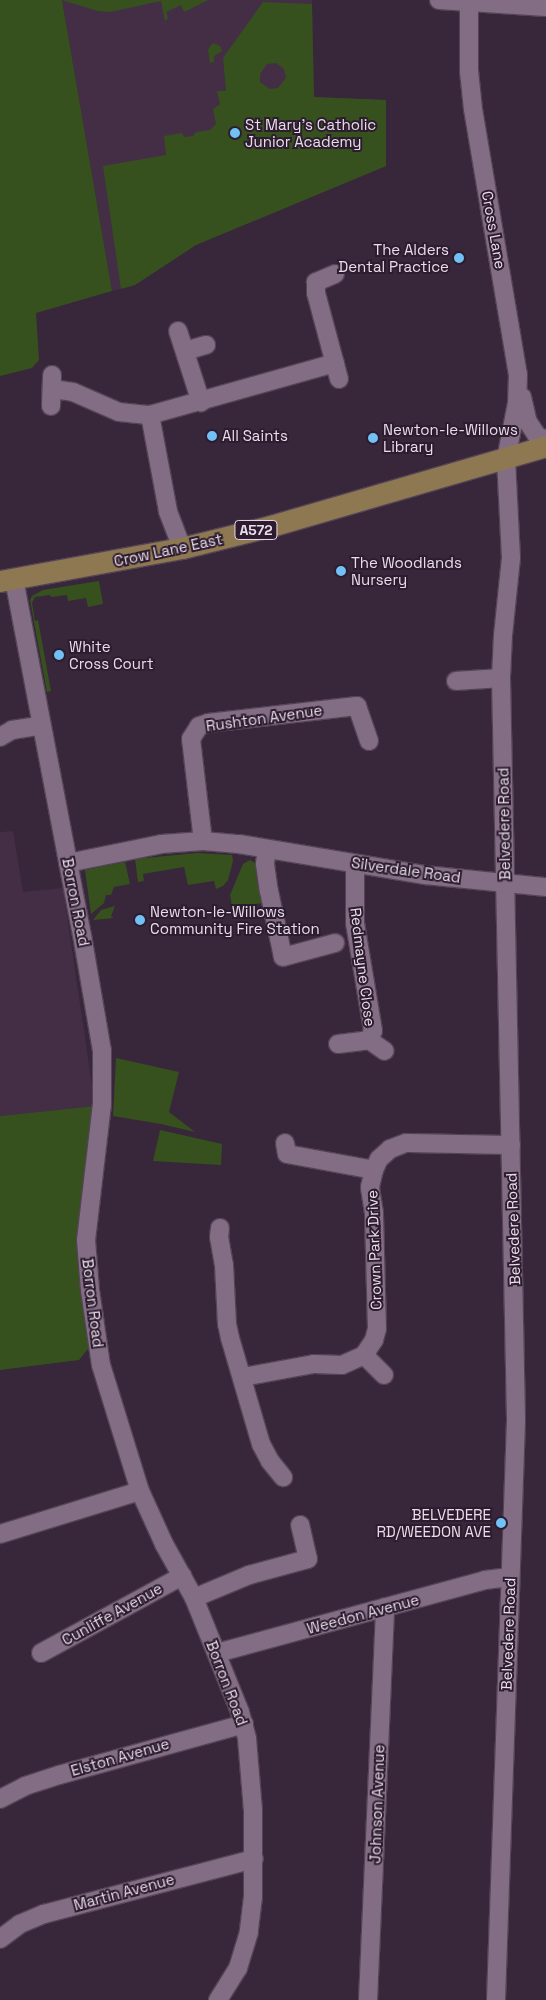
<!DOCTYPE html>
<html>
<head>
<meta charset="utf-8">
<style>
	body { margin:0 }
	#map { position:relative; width:546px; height:2000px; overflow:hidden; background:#38263a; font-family:"Space Grotesk",sans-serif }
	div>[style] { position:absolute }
	.built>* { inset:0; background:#442e46 }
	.green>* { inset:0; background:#36511e }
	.roads { filter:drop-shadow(1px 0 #544455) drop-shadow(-1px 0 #544455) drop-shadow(0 1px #544455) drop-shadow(0 -1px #544455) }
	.minor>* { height:18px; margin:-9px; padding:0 9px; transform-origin:9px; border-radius:9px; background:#826d84 }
	.major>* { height:21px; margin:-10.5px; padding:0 10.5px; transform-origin:10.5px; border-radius:10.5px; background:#8e7851 }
	.dots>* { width:14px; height:14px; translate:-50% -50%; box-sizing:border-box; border:2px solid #2d1c2f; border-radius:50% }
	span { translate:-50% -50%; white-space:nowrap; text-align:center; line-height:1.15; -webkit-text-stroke:4px #2d1c2f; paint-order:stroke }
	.shield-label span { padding:1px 4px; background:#2d1c2f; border:1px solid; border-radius:4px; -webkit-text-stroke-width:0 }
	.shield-label { font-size:14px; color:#e9ddea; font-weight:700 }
	.poi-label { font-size:15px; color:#e9ddea }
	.left { translate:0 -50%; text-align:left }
	.right { translate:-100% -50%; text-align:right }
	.street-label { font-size:15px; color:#e9ddea }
</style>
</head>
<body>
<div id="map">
	<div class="built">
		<i style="clip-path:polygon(62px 0,100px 7px,154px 0,312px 0,314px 97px,386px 100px,386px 166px,196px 245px,135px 285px,112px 291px)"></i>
		<i style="clip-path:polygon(13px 831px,23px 892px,63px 888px,95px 1106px,0 1116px,0 832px)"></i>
	</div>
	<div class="green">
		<i style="clip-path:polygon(0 0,208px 0,184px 12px,181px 5px,166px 12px,168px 18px,165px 21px,161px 1px,110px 12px,97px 11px,62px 0,112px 291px,36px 313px,39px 360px,32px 368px,0 376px)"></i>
		<i style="clip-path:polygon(evenodd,263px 2px,312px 4px,314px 97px,386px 100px,386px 166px,196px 245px,135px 285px,121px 289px,103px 166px,166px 155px,164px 136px,182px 133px,184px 137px,193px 136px,196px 132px,210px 130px,216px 124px,213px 109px,220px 104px,217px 91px,226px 91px,223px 58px,263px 2px,276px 63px,284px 69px,286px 78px,278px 88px,270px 89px,260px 82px,260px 74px,267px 64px,276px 63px)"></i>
		<i style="clip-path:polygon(213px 43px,220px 46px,222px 51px,214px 56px,214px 62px,210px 63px,208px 49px)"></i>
		<i style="clip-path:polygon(99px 581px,103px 604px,88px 607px,86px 598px,68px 601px,67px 595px,51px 597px,50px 595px,35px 597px,32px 603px,35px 621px,38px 620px,51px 691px,47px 692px,30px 600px,32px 596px,43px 590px)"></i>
		<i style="clip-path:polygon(197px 853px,232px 855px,233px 861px,228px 880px,223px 886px,216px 889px,214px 881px,188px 885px,184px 867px,143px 874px,144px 881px,138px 882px,135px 859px)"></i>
		<i style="clip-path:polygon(250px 860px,259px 865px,266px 903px,232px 906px,230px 895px,243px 864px)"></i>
		<i style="clip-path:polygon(125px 862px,130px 884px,114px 887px,111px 895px,106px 895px,104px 903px,91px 914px,85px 870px)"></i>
		<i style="clip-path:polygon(115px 906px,111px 916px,114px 918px,93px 920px,101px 910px)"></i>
		<i style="clip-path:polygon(116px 1058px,179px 1072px,169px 1112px,195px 1132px,161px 1124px,113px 1116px)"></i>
		<i style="clip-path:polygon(95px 1106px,92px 1344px,79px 1360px,0 1370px,0 1116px)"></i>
		<i style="clip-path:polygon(160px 1130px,222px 1144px,221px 1165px,153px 1161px)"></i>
	</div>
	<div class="roads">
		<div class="minor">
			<i style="left:439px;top:0;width:107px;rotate:3.7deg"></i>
			<i style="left:469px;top:0;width:71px;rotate:90deg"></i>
			<i style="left:469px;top:71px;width:38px;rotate:84deg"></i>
			<i style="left:473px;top:109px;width:270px;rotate:80.4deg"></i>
			<i style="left:518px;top:375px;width:28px;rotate:92deg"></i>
			<i style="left:517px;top:403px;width:57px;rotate:101.1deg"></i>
			<i style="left:506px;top:459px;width:99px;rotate:87.1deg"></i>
			<i style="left:511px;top:558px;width:77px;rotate:95.9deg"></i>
			<i style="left:503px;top:635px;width:43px;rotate:92.7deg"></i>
			<i style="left:501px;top:678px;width:743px;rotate:88.84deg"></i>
			<i style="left:516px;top:1421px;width:579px;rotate:91.98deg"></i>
			<i style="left:335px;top:274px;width:21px;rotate:157deg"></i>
			<i style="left:316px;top:282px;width:11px;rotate:90deg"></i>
			<i style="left:316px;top:293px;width:89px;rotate:75deg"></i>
			<i style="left:178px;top:331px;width:75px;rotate:72.1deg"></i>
			<i style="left:185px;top:351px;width:22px;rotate:-16deg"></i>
			<i style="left:52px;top:389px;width:21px;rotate:8deg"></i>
			<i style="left:73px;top:392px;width:50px;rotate:23.5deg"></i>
			<i style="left:119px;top:412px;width:31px;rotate:6deg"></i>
			<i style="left:522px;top:397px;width:26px;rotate:77deg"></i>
			<i style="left:528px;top:422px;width:17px;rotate:57deg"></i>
			<i style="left:537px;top:436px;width:10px;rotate:24deg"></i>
			<i style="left:51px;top:406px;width:31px;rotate:-88deg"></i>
			<i style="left:182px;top:548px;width:40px;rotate:-111deg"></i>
			<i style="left:168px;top:511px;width:98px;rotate:-100.6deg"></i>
			<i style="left:150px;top:415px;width:192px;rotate:-15.7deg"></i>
			<i style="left:14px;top:579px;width:362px;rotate:79.2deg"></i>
			<i style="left:82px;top:935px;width:118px;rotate:80.2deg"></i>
			<i style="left:102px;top:1051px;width:53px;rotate:90deg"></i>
			<i style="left:102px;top:1104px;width:137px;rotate:96.7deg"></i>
			<i style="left:86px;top:1240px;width:50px;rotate:85.4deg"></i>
			<i style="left:90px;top:1290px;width:76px;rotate:81.7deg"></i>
			<i style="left:101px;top:1365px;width:132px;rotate:72.8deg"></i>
			<i style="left:140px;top:1491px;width:58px;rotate:65.6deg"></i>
			<i style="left:164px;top:1544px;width:62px;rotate:60.9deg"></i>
			<i style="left:194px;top:1598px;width:123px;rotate:68deg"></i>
			<i style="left:240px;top:1712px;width:28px;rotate:75deg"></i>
			<i style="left:247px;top:1739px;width:71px;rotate:85.2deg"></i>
			<i style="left:253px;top:1810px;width:87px;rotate:90deg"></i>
			<i style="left:253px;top:1897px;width:35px;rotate:97deg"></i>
			<i style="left:249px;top:1932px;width:38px;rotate:107deg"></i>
			<i style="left:238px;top:1968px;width:38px;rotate:122deg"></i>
			<i style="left:456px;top:681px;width:45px;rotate:-3.8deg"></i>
			<i style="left:0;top:737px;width:14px;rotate:-30deg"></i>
			<i style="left:12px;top:730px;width:30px;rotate:-9deg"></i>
			<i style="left:203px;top:841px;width:103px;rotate:-96.7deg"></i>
			<i style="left:191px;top:739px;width:15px;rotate:-58deg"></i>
			<i style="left:199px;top:726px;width:9px;rotate:-18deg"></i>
			<i style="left:208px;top:723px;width:150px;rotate:-6.5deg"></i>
			<i style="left:357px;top:706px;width:37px;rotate:71deg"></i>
			<i style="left:267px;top:849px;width:15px;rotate:98deg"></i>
			<i style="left:265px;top:864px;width:27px;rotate:82deg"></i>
			<i style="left:269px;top:891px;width:67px;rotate:78deg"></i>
			<i style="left:283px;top:957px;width:54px;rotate:-15.1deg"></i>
			<i style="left:68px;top:863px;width:95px;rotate:-11.5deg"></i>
			<i style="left:161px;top:844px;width:42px;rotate:-4.1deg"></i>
			<i style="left:203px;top:841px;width:36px;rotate:5deg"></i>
			<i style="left:239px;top:844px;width:189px;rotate:9.5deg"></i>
			<i style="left:425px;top:875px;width:122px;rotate:5.7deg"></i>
			<i style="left:355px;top:864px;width:59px;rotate:90deg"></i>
			<i style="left:355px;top:923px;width:109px;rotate:80.5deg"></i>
			<i style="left:373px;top:1031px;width:10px;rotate:114deg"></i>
			<i style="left:338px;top:1044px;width:31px;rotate:-7deg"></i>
			<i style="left:369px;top:1040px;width:19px;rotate:35deg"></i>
			<i style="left:285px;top:1143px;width:11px;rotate:80deg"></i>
			<i style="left:287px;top:1154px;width:88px;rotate:10.4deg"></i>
			<i style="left:220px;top:1228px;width:9px;rotate:96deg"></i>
			<i style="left:219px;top:1237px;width:28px;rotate:80deg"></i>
			<i style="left:224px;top:1265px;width:59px;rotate:87.1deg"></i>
			<i style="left:227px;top:1324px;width:14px;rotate:78deg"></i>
			<i style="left:230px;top:1338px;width:110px;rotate:73.7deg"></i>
			<i style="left:261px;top:1444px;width:19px;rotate:62deg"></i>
			<i style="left:270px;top:1461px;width:21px;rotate:51deg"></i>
			<i style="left:384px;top:1375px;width:28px;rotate:-135deg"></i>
			<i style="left:364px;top:1355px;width:18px;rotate:-56deg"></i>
			<i style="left:374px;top:1340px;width:11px;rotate:-75deg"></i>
			<i style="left:377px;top:1329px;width:116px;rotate:-91.5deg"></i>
			<i style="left:374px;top:1213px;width:26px;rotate:-99deg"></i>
			<i style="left:370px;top:1187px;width:17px;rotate:-77deg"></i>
			<i style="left:374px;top:1170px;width:12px;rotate:-66deg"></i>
			<i style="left:379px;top:1159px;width:15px;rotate:-42deg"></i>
			<i style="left:390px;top:1149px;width:17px;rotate:-21deg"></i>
			<i style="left:406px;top:1143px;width:105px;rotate:1.1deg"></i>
			<i style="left:243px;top:1377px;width:72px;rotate:-10.4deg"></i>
			<i style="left:314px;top:1364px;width:28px;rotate:2deg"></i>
			<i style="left:342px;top:1365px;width:24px;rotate:-24deg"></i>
			<i style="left:0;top:1534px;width:146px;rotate:-17.1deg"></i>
			<i style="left:194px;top:1598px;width:60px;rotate:-22.7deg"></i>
			<i style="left:249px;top:1575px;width:61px;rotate:-15.2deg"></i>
			<i style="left:308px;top:1559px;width:35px;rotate:-103deg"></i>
			<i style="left:41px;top:1653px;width:161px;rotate:-28.6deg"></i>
			<i style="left:217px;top:1653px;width:278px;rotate:-15.2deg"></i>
			<i style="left:485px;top:1580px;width:25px;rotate:-7deg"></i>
			<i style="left:0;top:1799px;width:28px;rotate:-27deg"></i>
			<i style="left:25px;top:1786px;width:36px;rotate:-18deg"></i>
			<i style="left:59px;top:1775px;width:192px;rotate:-15.4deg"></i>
			<i style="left:0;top:1939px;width:25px;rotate:-37deg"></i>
			<i style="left:20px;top:1924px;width:26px;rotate:-23deg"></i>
			<i style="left:44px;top:1914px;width:217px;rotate:-14.7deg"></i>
			<i style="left:368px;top:2000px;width:393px;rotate:-87.5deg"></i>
		</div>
		<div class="major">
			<i style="left:0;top:581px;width:185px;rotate:-10.3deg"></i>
			<i style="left:182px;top:548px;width:92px;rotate:-13.9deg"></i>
			<i style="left:271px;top:526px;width:286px;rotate:-16.2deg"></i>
		</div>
	</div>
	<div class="dots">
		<i style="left:235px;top:133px;background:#71c1f4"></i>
		<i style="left:459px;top:258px;background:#71c1f4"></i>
		<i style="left:212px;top:436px;background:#71c1f4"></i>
		<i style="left:373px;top:438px;background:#71c1f4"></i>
		<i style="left:341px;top:571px;background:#71c1f4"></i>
		<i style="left:59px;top:655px;background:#71c1f4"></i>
		<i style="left:140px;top:920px;background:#71c1f4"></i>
		<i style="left:501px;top:1523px;background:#71c1f4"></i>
	</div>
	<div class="shield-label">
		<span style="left:256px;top:530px">A572</span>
	</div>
	<div class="poi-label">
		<span class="left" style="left:245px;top:133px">St Mary's Catholic<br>Junior Academy</span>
		<span class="right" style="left:449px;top:258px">The Alders<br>Dental Practice</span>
		<span class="left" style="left:383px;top:438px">Newton-le-Willows<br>Library</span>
		<span class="left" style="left:222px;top:436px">All Saints</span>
		<span class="left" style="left:351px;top:571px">The Woodlands<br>Nursery</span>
		<span class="left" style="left:69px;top:655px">White<br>Cross Court</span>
		<span class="left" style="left:150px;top:920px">Newton-le-Willows<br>Community Fire Station</span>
		<span class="right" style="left:491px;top:1523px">BELVEDERE<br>RD/WEEDON AVE</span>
	</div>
	<div class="street-label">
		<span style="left:494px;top:230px;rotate:80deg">Cross Lane</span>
		<span style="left:168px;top:550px;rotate:-12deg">Crow Lane East</span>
		<span style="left:264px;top:718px;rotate:-8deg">Rushton Avenue</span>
		<span style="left:504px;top:824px;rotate:-91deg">Belvedere Road</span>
		<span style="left:406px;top:870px;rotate:8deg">Silverdale Road</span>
		<span style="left:76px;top:902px;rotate:79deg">Borron Road</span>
		<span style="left:363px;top:967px;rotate:83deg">Redmayne Close</span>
		<span style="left:513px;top:1229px;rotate:-92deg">Belvedere Road</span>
		<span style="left:374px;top:1250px;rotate:-92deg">Crown Park Drive</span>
		<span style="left:93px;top:1303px;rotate:83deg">Borron Road</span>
		<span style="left:112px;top:1614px;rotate:-29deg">Cunliffe Avenue</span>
		<span style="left:363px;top:1614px;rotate:-15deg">Weedon Avenue</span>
		<span style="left:508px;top:1634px;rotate:-88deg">Belvedere Road</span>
		<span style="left:227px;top:1683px;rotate:69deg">Borron Road</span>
		<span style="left:120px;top:1757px;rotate:-16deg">Elston Avenue</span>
		<span style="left:377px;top:1804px;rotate:-88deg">Johnson Avenue</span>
		<span style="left:124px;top:1892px;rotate:-15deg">Martin Avenue</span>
	</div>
</div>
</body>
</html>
